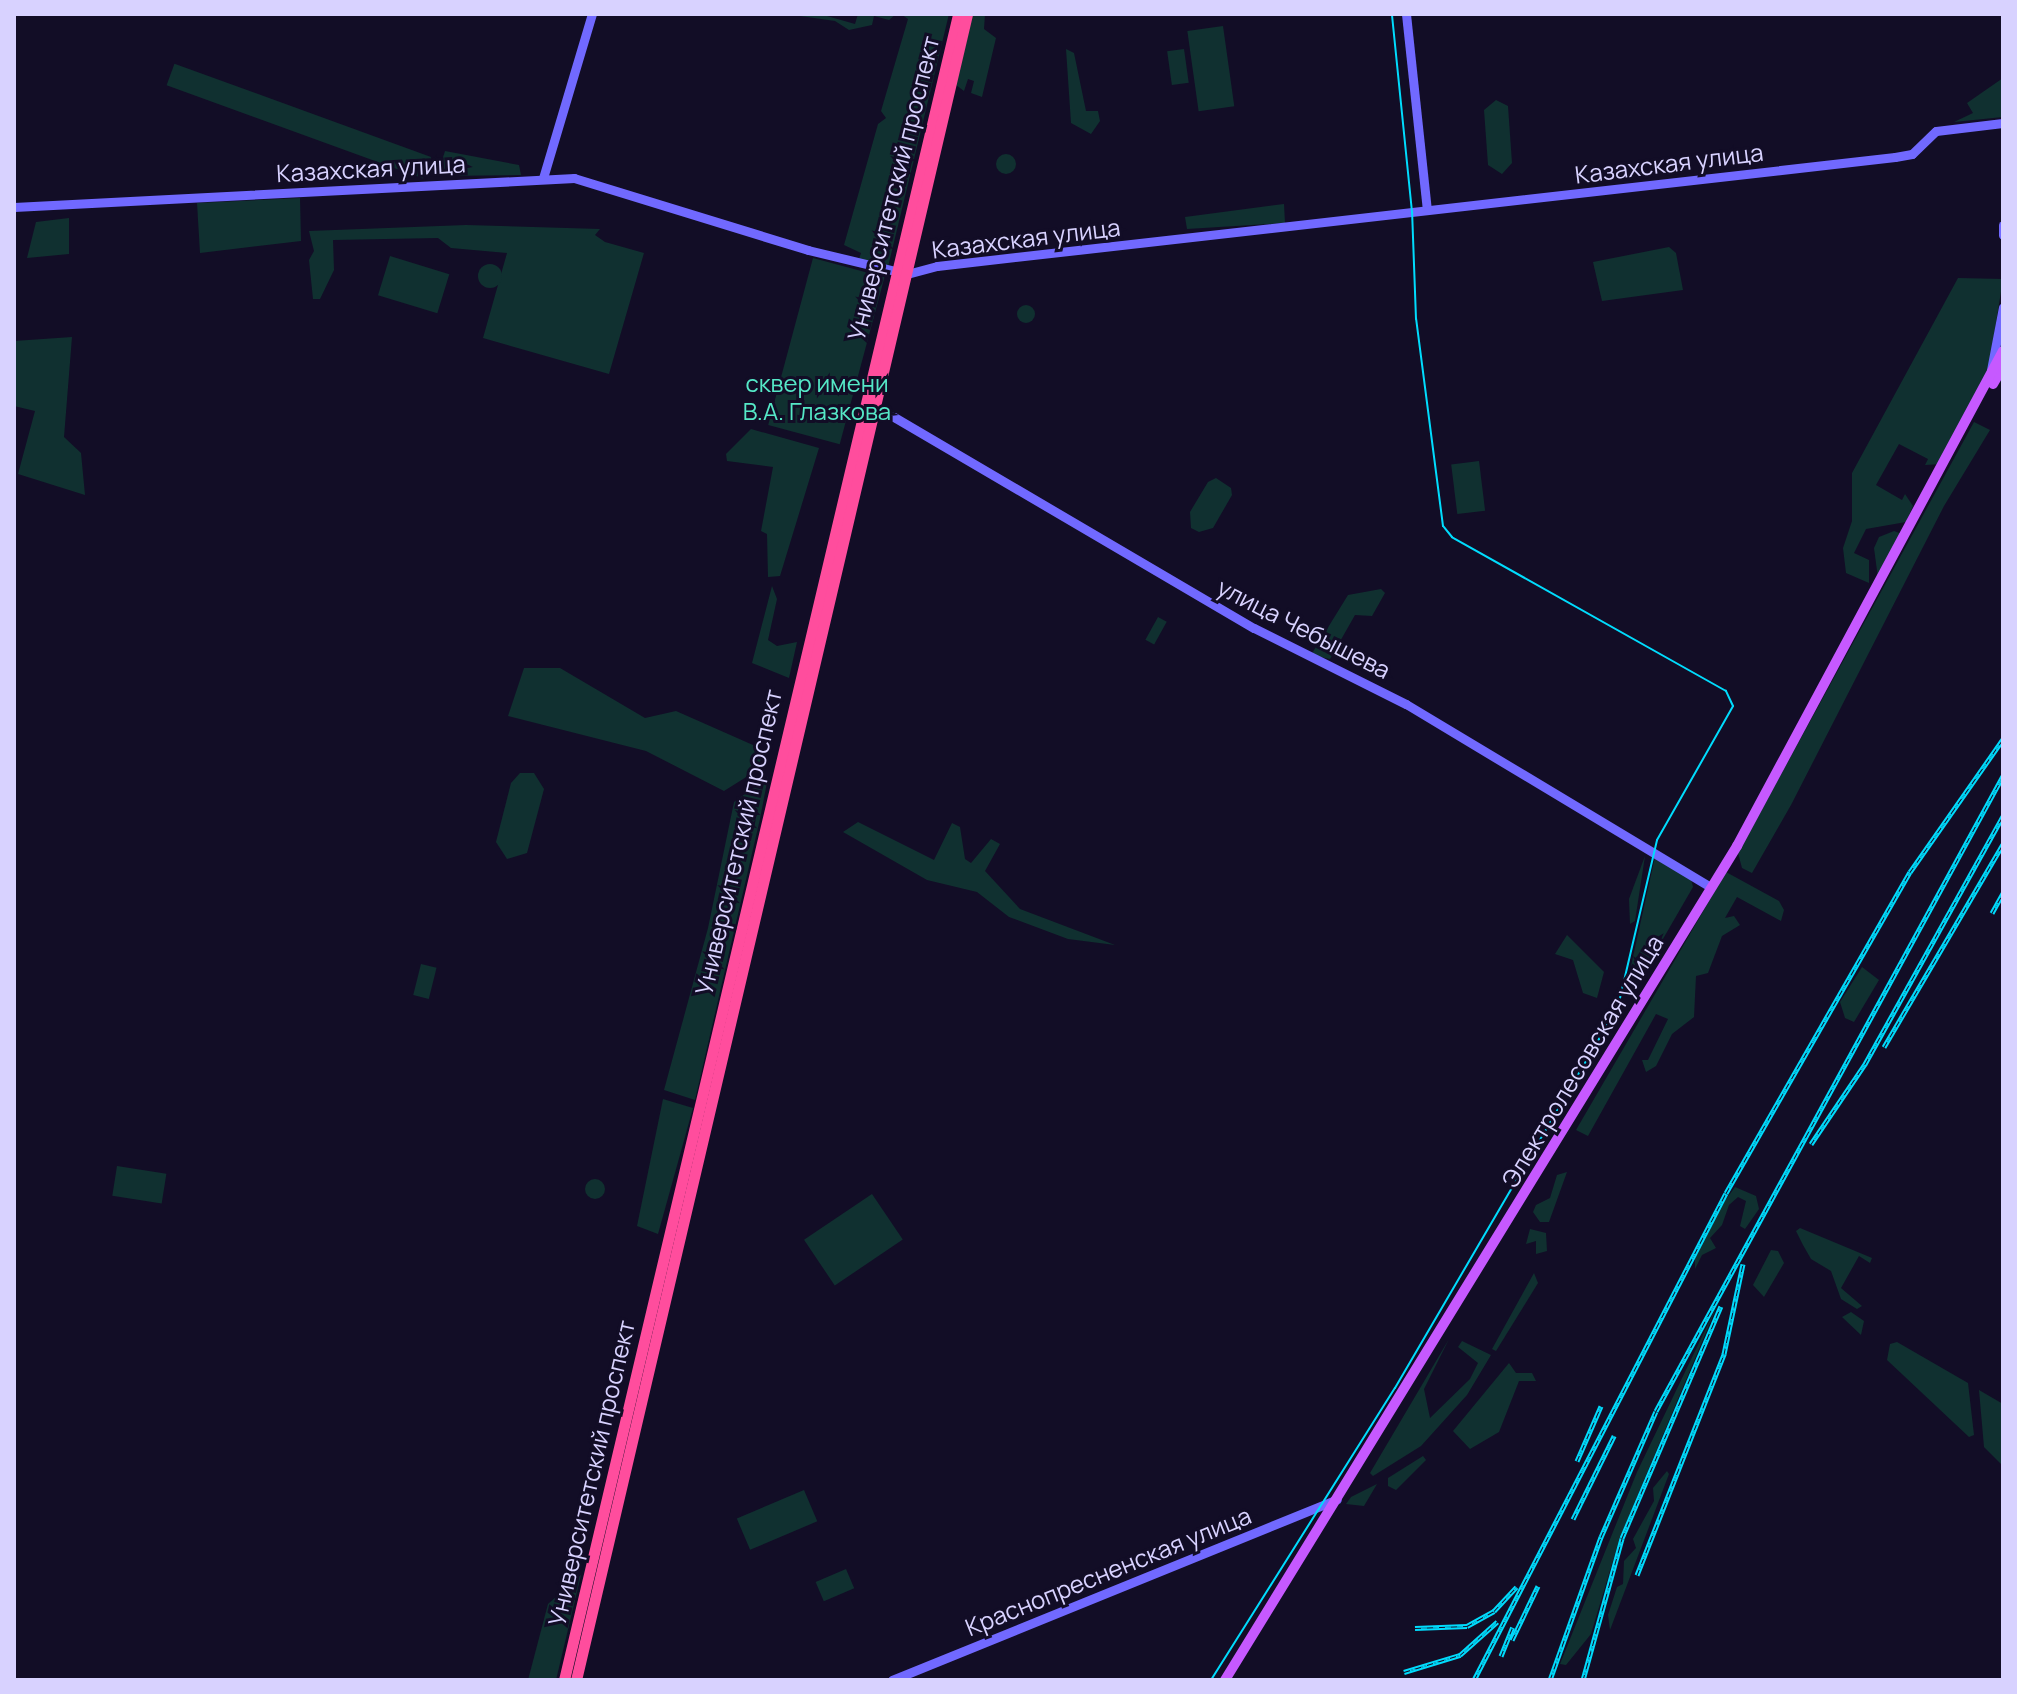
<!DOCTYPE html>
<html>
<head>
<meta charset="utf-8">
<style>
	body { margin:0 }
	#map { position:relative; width:2017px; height:1694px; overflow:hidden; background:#120d26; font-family:Manrope,sans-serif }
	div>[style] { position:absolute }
	.green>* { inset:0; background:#103030; transform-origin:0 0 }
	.round { border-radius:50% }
	.secondary>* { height:9px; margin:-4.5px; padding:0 4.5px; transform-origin:4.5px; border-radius:4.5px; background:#7169ff }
	.primary>* { height:10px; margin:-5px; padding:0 5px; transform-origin:5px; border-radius:5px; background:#c659ff }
	.highway>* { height:11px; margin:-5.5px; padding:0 5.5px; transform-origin:5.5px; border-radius:5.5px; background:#ff4d9d }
	.tram>* { height:2px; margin:-1px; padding:0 1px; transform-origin:1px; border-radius:1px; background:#00dcfd }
	.rail>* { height:5px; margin-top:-2.5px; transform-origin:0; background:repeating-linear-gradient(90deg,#120d26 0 6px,#00dcfd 0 12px); box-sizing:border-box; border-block:2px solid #00dcfd }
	span { translate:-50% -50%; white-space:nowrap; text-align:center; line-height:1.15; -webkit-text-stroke:6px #120d26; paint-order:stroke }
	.street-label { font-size:24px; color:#d8d2ff }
	.park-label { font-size:24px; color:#55e8c7 }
	.frame { position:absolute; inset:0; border:16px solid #d8d2ff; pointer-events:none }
</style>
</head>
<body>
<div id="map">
	<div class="green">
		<i style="clip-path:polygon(786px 14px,820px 14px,855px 24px,858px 14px,896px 14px,889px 20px,874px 16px,872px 25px,849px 30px,835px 21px)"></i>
		<i style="clip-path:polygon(901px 14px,949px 14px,888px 267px,859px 259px,861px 253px,844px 245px,878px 124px,886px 118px,881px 111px,908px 19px)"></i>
		<i style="clip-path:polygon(973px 14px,985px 14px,984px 29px,996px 38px,982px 97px,971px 93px,974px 81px,968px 79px,964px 91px,956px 85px)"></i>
		<i style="left:1223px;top:26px;width:81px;height:36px;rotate:82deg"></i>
		<i style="clip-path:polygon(1066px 49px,1074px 53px,1086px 111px,1098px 111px,1100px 121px,1091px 134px,1071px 123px)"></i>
		<i style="left:1184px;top:49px;width:34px;height:17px;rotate:82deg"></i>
		<i style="clip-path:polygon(2003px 78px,2003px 117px,1954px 122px,1973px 113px,1967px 103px)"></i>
		<i style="clip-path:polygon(1496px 100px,1508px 106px,1512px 163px,1502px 174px,1488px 165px,1484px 110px)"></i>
		<i style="clip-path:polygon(445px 151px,519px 165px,521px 175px,437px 176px)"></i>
		<i class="round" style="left:996px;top:154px;width:20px;height:20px"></i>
		<i style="left:431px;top:157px;width:23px;height:273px;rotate:110deg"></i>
		<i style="clip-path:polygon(300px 198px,301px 241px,200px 253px,197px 203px)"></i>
		<i style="clip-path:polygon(1284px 204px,1285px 223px,1187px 229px,1185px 217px)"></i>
		<i style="clip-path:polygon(69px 218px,69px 254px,27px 258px,36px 222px)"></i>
		<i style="clip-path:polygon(466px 225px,600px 229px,595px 235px,605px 242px,644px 253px,609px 374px,483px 338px,507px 253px,451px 248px,438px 238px,333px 240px,334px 270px,320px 299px,313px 299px,309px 260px,314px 251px,309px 231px)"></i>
		<i style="clip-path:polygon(1669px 247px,1676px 253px,1683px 290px,1602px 301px,1593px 262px)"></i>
		<i style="left:390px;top:256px;width:62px;height:41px;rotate:17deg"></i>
		<i style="left:813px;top:258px;width:74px;height:173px;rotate:15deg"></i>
		<i class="round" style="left:478px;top:264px;width:24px;height:24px"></i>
		<i style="clip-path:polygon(1958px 278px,2003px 279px,1988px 373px,1942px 464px,1925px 465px,1928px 459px,1899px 444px,1876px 485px,1902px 500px,1905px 494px,1913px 506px,1906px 522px,1866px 529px,1854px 553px,1869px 560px,1869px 583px,1846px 573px,1843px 548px,1852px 521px,1852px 473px)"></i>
		<i class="round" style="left:1017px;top:305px;width:18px;height:18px"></i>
		<i style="clip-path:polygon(72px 337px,64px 437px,81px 453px,85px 495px,18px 474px,35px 411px,14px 406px,14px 341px)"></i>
		<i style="clip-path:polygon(1974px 422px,1990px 430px,1944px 506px,1791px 805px,1752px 873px,1742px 868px,1738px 853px)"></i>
		<i style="clip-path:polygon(751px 429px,819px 448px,780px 576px,768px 577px,767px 534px,761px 531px,773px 467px,727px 461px,726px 454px)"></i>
		<i style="left:1479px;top:461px;width:50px;height:28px;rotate:83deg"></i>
		<i style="clip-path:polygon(1216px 478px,1231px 488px,1232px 495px,1213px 528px,1199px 532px,1191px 528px,1190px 512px,1208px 482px)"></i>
		<i style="clip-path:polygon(1894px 531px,1902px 534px,1878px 578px,1874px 548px,1879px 537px)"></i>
		<i style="clip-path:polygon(772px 586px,777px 599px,768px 640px,777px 646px,797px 642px,789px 678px,752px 663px)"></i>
		<i style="clip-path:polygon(1381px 589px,1385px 593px,1372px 616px,1355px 615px,1330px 659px,1311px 655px,1348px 595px)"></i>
		<i style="left:1158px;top:617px;width:10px;height:26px;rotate:29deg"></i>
		<i style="clip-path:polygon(524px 668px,560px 668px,645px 718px,676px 711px,762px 749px,759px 769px,724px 791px,646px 751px,508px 716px)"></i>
		<i style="clip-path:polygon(520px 773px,534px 773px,544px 789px,527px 853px,507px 859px,496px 842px,511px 783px)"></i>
		<i style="clip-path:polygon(768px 777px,760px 819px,695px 1100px,664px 1090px,708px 928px,734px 802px)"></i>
		<i style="clip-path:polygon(858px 822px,934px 860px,952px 823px,960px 827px,965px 859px,971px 863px,991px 839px,1000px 844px,985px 871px,1020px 909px,1115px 945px,1068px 939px,1009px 917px,977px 892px,927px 880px,843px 832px)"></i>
		<i style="clip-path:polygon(1645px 856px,1635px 921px,1630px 924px,1629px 899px)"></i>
		<i style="clip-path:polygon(1655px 857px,1691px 879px,1693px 887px,1630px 996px,1627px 984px)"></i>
		<i style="clip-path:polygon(1726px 872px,1779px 901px,1784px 910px,1781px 921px,1737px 897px,1725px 918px,1734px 916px,1740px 925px,1722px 936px,1708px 973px,1696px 976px,1694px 1017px,1672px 1034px,1656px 1066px,1646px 1072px,1642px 1060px,1648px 1060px,1668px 1019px,1656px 1014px,1588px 1136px,1576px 1130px)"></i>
		<i style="clip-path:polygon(1567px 935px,1604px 972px,1597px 998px,1583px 993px,1573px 960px,1555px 954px)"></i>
		<i style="left:421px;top:964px;width:16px;height:32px;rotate:14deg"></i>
		<i style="clip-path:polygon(1862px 967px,1879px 980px,1854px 1022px,1845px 1018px,1840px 1002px)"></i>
		<i style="clip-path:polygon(663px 1099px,693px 1108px,658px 1234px,637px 1226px)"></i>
		<i style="left:117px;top:1166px;width:50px;height:30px;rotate:9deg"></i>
		<i style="clip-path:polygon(1567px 1172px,1549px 1222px,1540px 1222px,1533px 1212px,1536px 1205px,1550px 1198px,1557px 1175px)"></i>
		<i class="round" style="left:585px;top:1179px;width:20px;height:20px"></i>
		<i style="clip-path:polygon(1735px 1187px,1756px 1196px,1759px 1209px,1745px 1229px,1740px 1226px,1746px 1201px,1738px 1197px,1729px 1205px,1722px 1225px,1710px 1238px,1716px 1248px,1702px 1255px,1695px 1269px,1695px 1257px,1710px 1221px)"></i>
		<i style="left:872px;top:1194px;width:55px;height:82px;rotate:56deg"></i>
		<i style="clip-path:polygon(1800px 1228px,1872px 1258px,1870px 1263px,1859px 1256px,1841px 1288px,1862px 1306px,1857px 1309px,1841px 1299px,1831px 1271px,1811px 1259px,1803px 1245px,1796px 1231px)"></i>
		<i style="clip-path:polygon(1530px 1229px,1546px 1233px,1547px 1251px,1536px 1254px,1536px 1241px,1526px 1244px)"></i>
		<i style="clip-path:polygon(1771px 1250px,1778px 1251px,1784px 1263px,1764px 1297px,1753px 1285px)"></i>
		<i style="clip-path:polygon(1534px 1273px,1538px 1283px,1496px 1351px,1492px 1349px)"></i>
		<i style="clip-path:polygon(1720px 1299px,1620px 1537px,1591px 1634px,1566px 1665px,1560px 1664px,1637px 1472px)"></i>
		<i style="clip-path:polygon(1851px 1312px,1864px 1321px,1861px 1335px,1842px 1317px)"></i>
		<i style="clip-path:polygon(1449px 1339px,1424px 1389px,1430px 1418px,1470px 1379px,1478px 1363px,1458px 1347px,1462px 1341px,1491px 1355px,1467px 1395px,1421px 1446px,1373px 1476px,1370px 1473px)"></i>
		<i style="clip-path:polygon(1897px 1342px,1968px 1383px,1974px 1435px,1969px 1437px,1887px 1360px,1890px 1344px)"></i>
		<i style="clip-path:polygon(1509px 1363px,1516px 1373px,1532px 1373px,1536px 1381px,1519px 1381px,1499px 1432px,1470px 1449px,1453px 1431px)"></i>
		<i style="clip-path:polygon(1979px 1390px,2003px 1404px,2003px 1466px,1984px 1447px)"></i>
		<i style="clip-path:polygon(1423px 1456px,1426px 1460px,1396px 1490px,1388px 1486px,1388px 1478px)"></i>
		<i style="clip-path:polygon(1667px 1471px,1669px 1474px,1610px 1630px,1608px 1615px,1617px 1587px,1623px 1584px,1624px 1561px,1636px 1548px,1633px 1539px,1654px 1501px,1653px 1488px)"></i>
		<i style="clip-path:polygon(1377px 1484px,1364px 1506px,1346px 1504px,1351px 1497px)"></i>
		<i style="left:804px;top:1490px;width:34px;height:73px;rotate:67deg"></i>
		<i style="left:846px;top:1569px;width:21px;height:33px;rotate:67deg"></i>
		<i style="clip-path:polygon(581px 1575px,556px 1680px,528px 1680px,548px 1604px)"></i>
	</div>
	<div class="secondary">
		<i style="left:1406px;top:14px;width:197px;rotate:83.9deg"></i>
		<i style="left:543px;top:178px;width:171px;rotate:-73.4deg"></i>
		<i style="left:14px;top:207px;width:561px;rotate:-2.96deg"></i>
		<i style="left:574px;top:178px;width:245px;rotate:17.1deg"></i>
		<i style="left:808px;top:250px;width:102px;rotate:13.6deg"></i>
		<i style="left:907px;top:274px;width:31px;rotate:-15deg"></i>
		<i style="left:937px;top:266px;width:964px;rotate:-6.49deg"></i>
		<i style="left:1895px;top:157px;width:17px;rotate:-10deg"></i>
		<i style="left:1912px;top:154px;width:33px;rotate:-44deg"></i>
		<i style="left:1936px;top:131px;width:67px;rotate:-6.8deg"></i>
		<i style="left:2003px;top:225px;width:10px;rotate:90deg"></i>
		<i style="left:1991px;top:370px;width:64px;rotate:-79.2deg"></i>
		<i style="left:876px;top:412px;width:19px;rotate:16deg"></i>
		<i style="left:894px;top:417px;width:417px;rotate:30.4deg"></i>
		<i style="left:1254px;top:628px;width:170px;rotate:26.6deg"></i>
		<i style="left:1406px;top:704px;width:355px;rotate:31deg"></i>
		<i style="left:892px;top:1680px;width:480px;rotate:-22.1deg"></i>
	</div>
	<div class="primary">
		<i style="left:1993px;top:384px;width:20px;rotate:-60deg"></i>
		<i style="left:1225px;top:1680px;width:979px;rotate:-58.45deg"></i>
		<i style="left:1737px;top:846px;width:562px;rotate:-61.75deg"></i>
	</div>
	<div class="highway">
		<i style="left:564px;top:1680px;width:1712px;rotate:-76.69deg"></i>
		<i style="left:576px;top:1680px;width:1711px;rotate:-76.79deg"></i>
	</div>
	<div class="tram">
		<i style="left:1211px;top:1680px;width:345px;rotate:-57.8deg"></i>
		<i style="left:1395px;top:1388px;width:404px;rotate:-59.7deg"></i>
		<i style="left:1599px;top:1039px;width:46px;rotate:-62.9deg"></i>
		<i style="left:1620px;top:998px;width:162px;rotate:-76.8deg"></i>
		<i style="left:1657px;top:840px;width:154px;rotate:-60.4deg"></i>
		<i style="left:1733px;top:706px;width:17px;rotate:-115deg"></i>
		<i style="left:1726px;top:691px;width:314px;rotate:-150.7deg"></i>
		<i style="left:1452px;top:537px;width:14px;rotate:-129deg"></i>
		<i style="left:1443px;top:526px;width:209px;rotate:-97.4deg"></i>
		<i style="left:1416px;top:319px;width:107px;rotate:-92.1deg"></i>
		<i style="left:1412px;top:212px;width:199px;rotate:-95.8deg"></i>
	</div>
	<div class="rail">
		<i style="left:1992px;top:913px;width:23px;rotate:-61deg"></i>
		<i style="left:1884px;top:1047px;width:235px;rotate:-59.6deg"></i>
		<i style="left:1811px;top:1144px;width:97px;rotate:-56deg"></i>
		<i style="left:1865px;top:1064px;width:284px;rotate:-60.9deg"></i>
		<i style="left:1577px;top:1461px;width:60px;rotate:-66.4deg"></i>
		<i style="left:1573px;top:1519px;width:93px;rotate:-63.7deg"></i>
		<i style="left:1637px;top:1575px;width:238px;rotate:-68.5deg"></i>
		<i style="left:1724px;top:1354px;width:92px;rotate:-78.1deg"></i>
		<i style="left:1415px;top:1628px;width:52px;rotate:-2.2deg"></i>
		<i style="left:1467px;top:1626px;width:31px;rotate:-29deg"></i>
		<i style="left:1494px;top:1611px;width:33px;rotate:-47deg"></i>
		<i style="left:1512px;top:1640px;width:60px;rotate:-64.3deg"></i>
		<i style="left:1501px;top:1656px;width:31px;rotate:-68deg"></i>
		<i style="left:1404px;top:1672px;width:59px;rotate:-16.9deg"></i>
		<i style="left:1460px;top:1655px;width:50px;rotate:-41.7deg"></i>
		<i style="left:1474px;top:1680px;width:548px;rotate:-62.64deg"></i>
		<i style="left:1726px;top:1193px;width:370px;rotate:-60.2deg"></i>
		<i style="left:1910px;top:872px;width:162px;rotate:-55deg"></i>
		<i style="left:1550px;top:1680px;width:152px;rotate:-70.4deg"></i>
		<i style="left:1601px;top:1537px;width:137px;rotate:-66.4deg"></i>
		<i style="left:1656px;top:1411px;width:724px;rotate:-61.35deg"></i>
		<i style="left:1583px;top:1680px;width:147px;rotate:-74.6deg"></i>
		<i style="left:1622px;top:1538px;width:252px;rotate:-66.9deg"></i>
	</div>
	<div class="street-label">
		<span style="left:1669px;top:163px;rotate:-7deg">Казахская улица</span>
		<span style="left:371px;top:168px;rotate:-3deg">Казахская улица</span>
		<span style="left:893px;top:188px;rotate:-76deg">Университетский проспект</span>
		<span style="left:1026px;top:238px;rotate:-7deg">Казахская улица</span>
		<span style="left:1304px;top:628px;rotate:27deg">улица Чебышева</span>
		<span style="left:738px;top:842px;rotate:-77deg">Университетский проспект</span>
		<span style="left:1582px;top:1061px;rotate:-59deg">Электролесовская улица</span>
		<span style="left:591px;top:1473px;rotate:-77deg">Университетский проспект</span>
		<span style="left:1108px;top:1571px;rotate:-22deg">Краснопресненская улица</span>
	</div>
	<div class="park-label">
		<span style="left:817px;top:397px">сквер имени<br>В.А. Глазкова</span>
	</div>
	<div class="frame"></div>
</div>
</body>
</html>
